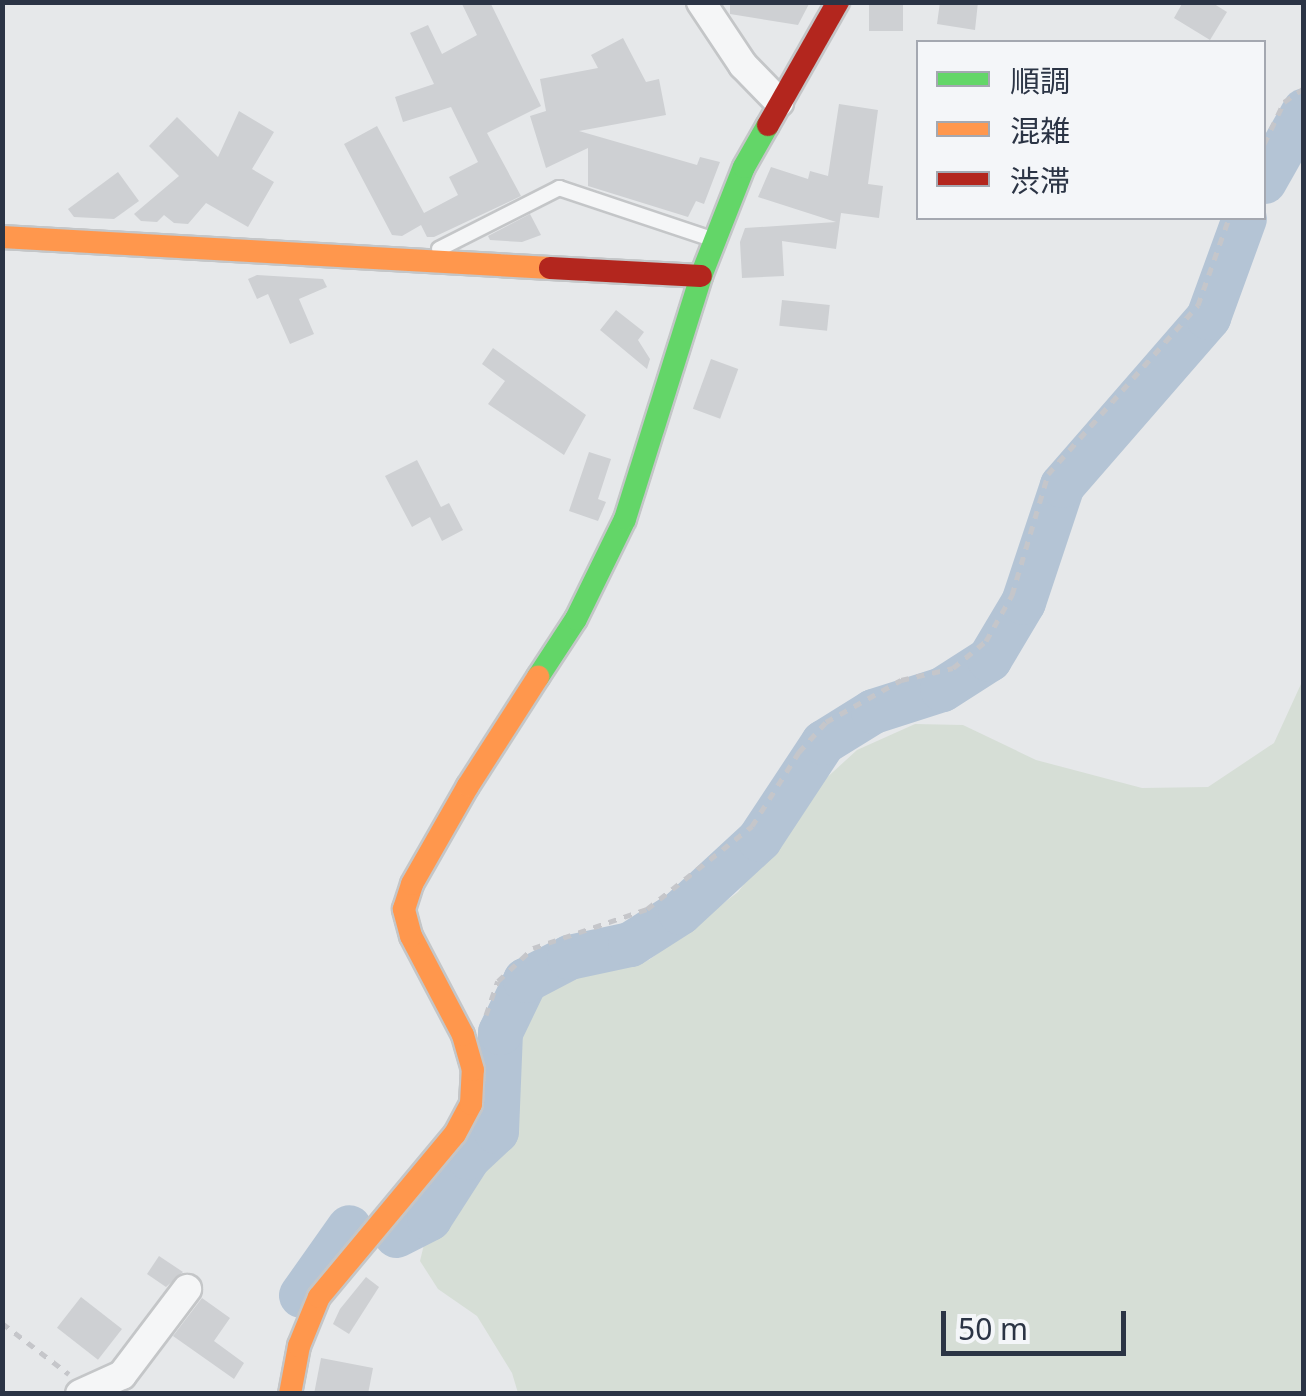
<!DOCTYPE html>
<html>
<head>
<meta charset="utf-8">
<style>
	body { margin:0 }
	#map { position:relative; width:1306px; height:1396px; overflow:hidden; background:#e6e8ea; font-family:"Noto Sans","Noto Sans JP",sans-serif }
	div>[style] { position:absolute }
	.green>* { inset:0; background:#d6ded6 }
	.river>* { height:45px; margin:-22.5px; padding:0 22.5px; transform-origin:22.5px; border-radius:22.5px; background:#b4c4d5 }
	.building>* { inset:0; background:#ced0d3; transform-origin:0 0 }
	.path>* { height:5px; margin-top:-2.5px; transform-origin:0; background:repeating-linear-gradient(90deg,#c5c6ca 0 8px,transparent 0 16px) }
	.roads { filter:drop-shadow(2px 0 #c4c6c8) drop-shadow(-2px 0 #c4c6c8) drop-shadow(0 2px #c4c6c8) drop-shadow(0 -2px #c4c6c8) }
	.lane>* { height:14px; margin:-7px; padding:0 7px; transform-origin:7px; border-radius:7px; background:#f5f6f7 }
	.street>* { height:28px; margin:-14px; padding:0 14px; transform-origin:14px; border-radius:14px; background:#f5f6f7 }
	.fast>* { height:22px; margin:-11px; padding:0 11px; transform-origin:11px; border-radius:11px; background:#63d668 }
	.slow>* { height:22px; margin:-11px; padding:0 11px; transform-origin:11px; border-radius:11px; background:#ff974d }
	.jam>* { height:22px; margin:-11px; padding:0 11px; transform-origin:11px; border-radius:11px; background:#b3261e }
	span { translate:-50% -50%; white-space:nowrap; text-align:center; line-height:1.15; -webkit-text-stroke:8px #f4f6f9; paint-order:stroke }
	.frame { position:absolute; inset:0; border:5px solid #2b3445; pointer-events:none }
	.legend { position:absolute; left:916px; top:40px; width:350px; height:180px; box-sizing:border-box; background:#f4f6f9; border:2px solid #a4a8b1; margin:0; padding:12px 18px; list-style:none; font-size:30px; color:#2b3445 }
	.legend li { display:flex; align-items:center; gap:20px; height:50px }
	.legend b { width:50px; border:2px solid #a4a8b1 }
	.scale { position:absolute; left:941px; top:1311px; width:185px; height:45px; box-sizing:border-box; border:5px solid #2b3445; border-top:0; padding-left:12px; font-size:30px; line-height:35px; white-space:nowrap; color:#2b3445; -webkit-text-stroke:8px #f4f6f9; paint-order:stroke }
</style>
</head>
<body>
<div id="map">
	<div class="green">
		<i style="clip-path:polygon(1303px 581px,1303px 1393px,518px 1393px,512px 1373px,477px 1316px,438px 1289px,420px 1261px,427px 1232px,507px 1141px,518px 1034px,533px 992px,573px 973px,649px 960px,738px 892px,822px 782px,857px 750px,915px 724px,963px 725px,1036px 760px,1142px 788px,1208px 787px,1274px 743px,1301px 684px)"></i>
	</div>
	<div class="river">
		<i style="left:1264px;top:181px;width:81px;rotate:-60.6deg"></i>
		<i style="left:396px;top:1235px;width:37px;rotate:-27deg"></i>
		<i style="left:429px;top:1218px;width:72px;rotate:-57.4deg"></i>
		<i style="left:468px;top:1157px;width:38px;rotate:-43deg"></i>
		<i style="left:496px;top:1131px;width:99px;rotate:-87.7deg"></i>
		<i style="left:500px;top:1032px;width:58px;rotate:-64.3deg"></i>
		<i style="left:525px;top:980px;width:50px;rotate:-27.6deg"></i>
		<i style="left:569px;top:957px;width:62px;rotate:-12deg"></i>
		<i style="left:630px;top:944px;width:59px;rotate:-32.6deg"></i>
		<i style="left:680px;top:912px;width:108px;rotate:-42.7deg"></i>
		<i style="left:759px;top:839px;width:116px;rotate:-56.6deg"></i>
		<i style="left:823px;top:742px;width:59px;rotate:-31.8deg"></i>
		<i style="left:873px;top:711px;width:72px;rotate:-17.7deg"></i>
		<i style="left:942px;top:689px;width:56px;rotate:-32.6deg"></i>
		<i style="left:989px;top:659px;width:66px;rotate:-59.2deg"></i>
		<i style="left:1023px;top:602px;width:123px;rotate:-71.6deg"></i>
		<i style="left:1062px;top:485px;width:223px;rotate:-49deg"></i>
		<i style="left:1208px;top:317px;width:105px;rotate:-70deg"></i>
		<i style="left:301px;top:1295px;width:83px;rotate:-54.8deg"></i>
	</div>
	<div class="building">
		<i style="clip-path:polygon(461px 2px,490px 2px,541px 106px,487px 133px,521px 196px,434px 237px,427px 237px,421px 225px,402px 236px,392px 235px,344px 144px,377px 126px,424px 213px,458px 195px,449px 177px,478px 162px,451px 107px,403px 122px,395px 97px,434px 84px,410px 33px,428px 25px,442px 54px,477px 35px)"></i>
		<i style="clip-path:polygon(730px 2px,810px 2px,798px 25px,730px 14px)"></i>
		<i style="left:869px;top:2px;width:34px;height:29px"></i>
		<i style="clip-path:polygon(940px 2px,978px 2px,975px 30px,937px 24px)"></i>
		<i style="clip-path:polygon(1183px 2px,1211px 2px,1227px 12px,1210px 40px,1174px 18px)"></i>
		<i style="clip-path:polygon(623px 38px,646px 82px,659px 79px,666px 115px,579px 131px,697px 165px,700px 157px,720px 162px,704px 204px,696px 201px,688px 217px,588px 186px,588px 148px,546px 168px,530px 116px,546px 111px,540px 79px,598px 68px,591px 55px)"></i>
		<i style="clip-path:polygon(839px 104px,878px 110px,868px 184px,883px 186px,879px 218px,841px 213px,836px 249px,782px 241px,784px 276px,742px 278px,740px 242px,745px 228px,836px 222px,758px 197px,771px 167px,808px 179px,810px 171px,828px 176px)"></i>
		<i style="clip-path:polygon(239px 111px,274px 132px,252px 169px,274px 182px,248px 227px,206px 203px,188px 224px,174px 223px,164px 215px,157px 222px,141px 221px,134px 214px,179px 176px,149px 146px,177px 117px,218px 157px)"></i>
		<i style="clip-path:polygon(118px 172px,139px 201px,114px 219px,74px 217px,68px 209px)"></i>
		<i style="clip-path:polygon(530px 214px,541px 235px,522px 242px,490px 240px,488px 236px)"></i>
		<i style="clip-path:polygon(257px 275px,323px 279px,327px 287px,299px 299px,314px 334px,290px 344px,268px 294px,257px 299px,248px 279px)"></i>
		<i style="left:782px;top:300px;width:48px;height:26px;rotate:6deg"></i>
		<i style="clip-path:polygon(616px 310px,644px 332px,638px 340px,650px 359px,647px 369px,600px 330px)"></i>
		<i style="clip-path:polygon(493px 348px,586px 415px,564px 455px,488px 404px,505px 381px,482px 364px)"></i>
		<i style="left:711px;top:359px;width:29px;height:53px;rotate:20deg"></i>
		<i style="clip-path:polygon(589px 452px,611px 459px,598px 499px,606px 502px,598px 521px,569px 511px)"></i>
		<i style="clip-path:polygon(417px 460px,441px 507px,449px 503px,463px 530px,442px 541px,430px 517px,412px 527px,385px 476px)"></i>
		<i style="clip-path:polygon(159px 1256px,183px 1272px,166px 1287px,147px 1274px)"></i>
		<i style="clip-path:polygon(366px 1277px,379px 1287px,349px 1334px,333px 1324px,340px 1309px)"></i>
		<i style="left:81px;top:1297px;width:52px;height:39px;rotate:38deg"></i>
		<i style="clip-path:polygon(202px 1298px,230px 1318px,214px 1341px,244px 1363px,234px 1379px,173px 1336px)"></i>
		<i style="clip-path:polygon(321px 1358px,373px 1368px,368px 1394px,314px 1394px)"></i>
	</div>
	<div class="path">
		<i style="left:1264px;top:144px;width:47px;rotate:-64.5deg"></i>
		<i style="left:1284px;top:102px;width:24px;rotate:-35deg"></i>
		<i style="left:486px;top:1015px;width:36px;rotate:-71deg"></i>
		<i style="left:498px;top:981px;width:48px;rotate:-43.3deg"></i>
		<i style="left:533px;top:948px;width:120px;rotate:-18.9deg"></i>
		<i style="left:647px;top:909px;width:134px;rotate:-38.3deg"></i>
		<i style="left:752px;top:826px;width:88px;rotate:-57.6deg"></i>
		<i style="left:799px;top:752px;width:40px;rotate:-48deg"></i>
		<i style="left:826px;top:722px;width:86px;rotate:-29.2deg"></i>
		<i style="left:901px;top:680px;width:53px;rotate:-13deg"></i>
		<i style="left:953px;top:668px;width:43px;rotate:-39.3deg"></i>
		<i style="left:986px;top:641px;width:53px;rotate:-60.5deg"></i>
		<i style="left:1012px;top:595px;width:126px;rotate:-73.4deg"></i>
		<i style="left:1048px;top:474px;width:226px;rotate:-48.4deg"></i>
		<i style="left:1198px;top:305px;width:92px;rotate:-70.4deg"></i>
		<i style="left:2px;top:1323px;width:84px;rotate:37.3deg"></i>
	</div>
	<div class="roads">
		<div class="lane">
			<i style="left:439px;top:249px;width:135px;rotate:-26.9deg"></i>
			<i style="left:559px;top:188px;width:163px;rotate:18.5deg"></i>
		</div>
		<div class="street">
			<i style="left:701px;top:2px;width:76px;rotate:56.3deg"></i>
			<i style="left:743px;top:65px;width:52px;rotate:45.8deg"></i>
			<i style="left:80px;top:1394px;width:46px;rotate:-24.3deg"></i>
			<i style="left:122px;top:1375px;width:108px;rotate:-52.9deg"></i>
		</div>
		<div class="fast">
			<i style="left:538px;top:677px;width:69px;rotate:-56.8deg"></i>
			<i style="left:576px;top:619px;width:111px;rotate:-63.9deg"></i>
			<i style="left:625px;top:519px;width:255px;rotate:-72.6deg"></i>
			<i style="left:701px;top:276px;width:117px;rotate:-68.5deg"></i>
			<i style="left:744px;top:167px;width:48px;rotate:-60.3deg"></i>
		</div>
		<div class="slow">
			<i style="left:2px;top:237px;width:549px;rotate:3.24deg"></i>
			<i style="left:290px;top:1394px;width:49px;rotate:-79.4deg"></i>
			<i style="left:299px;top:1346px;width:53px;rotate:-67.8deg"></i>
			<i style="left:319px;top:1297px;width:212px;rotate:-50.2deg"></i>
			<i style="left:455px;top:1134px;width:34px;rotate:-62deg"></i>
			<i style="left:471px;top:1104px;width:34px;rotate:-87deg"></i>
			<i style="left:473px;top:1070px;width:36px;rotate:-106deg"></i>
			<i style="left:463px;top:1035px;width:112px;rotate:-117.7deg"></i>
			<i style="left:411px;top:936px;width:28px;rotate:-105deg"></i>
			<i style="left:404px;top:909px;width:26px;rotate:-72deg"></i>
			<i style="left:412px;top:884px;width:113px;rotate:-60.3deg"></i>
			<i style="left:468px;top:786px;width:130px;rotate:-57.3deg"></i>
		</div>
		<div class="jam">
			<i style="left:768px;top:125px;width:142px;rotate:-60.4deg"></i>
			<i style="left:550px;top:268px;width:151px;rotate:3deg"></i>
		</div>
	</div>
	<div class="frame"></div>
	<ul class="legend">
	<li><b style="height:12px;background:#63d668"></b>順調</li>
	<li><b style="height:12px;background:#ff974d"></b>混雑</li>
	<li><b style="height:12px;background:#b3261e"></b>渋滞</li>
	</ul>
	<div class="scale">50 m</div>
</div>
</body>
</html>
